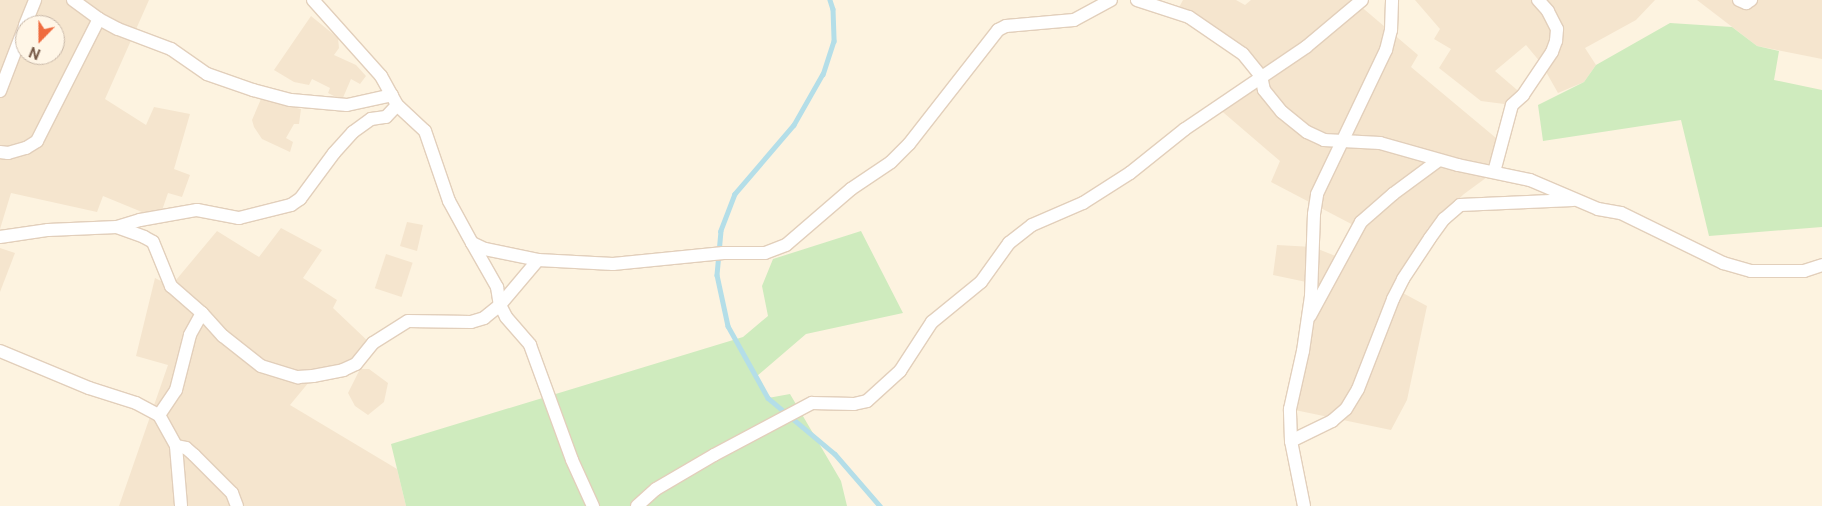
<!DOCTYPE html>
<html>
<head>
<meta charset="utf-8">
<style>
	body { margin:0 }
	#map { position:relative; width:1822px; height:506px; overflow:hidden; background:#fdf3e0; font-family:"Public Sans",sans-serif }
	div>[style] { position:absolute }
	.residential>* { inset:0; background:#f5e5ce; transform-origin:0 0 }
	.green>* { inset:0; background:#cfebbe }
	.stream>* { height:4.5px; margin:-2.25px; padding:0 2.25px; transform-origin:2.25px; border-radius:2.25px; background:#b4dee8 }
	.roads { filter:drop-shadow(1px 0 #e2cfbb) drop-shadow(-1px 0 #e2cfbb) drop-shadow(0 1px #e2cfbb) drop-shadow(0 -1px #e2cfbb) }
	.minor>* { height:12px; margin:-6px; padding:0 6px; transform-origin:6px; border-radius:6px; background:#fff }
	span { translate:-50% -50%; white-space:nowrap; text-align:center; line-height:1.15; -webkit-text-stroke:4px #fff6e7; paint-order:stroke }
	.north { position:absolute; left:15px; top:15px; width:50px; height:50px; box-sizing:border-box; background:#fff6e7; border:1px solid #c8b7a7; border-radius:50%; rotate:202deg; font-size:14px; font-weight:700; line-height:20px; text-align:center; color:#755846 }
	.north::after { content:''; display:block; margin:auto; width:18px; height:22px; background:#ef6b3e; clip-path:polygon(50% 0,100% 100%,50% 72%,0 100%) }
</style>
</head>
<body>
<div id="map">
	<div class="residential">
		<i style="clip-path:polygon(evenodd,0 0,149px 0,105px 99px,146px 125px,154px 107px,190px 114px,174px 169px,190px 175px,182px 197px,168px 193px,159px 219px,103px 196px,97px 212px,11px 193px,0 229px,0 0,25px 25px,55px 25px,55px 55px,25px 55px,25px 25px)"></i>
		<i style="clip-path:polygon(1183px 0,1236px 0,1245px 5px,1251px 0,1349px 0,1358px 4px,1418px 55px,1411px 67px,1502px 143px,1494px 172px,1464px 194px,1427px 229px,1435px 236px,1401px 292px,1427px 306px,1407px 400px,1391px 430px,1290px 409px,1311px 283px,1273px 275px,1277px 245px,1313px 247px,1343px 259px,1359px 228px,1271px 182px,1280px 161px,1217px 107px,1261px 76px,1243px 54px,1176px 13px)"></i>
		<i style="clip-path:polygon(1415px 0,1655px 0,1636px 20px,1585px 48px,1596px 65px,1584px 82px,1558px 93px,1541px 63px,1526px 45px,1495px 71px,1523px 95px,1512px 105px,1481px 101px,1439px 68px,1451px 49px,1434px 39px,1440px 29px)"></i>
		<i style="clip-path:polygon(1697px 0,1822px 0,1822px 59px,1757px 46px)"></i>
		<i style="clip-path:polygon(311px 16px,338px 38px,339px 48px,334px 55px,356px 65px,366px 76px,360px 84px,351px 79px,342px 100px,328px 93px,330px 88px,312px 79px,309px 85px,294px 82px,274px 70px)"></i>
		<i style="clip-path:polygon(261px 99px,301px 109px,299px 124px,294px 124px,286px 138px,293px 142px,290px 152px,262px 139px,254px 127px,252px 120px)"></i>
		<i style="clip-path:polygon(407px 222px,423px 225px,417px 251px,400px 246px)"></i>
		<i style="clip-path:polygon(281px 228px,322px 250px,303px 278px,337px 300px,333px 308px,372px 345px,354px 368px,309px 382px,290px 405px,397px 469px,406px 506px,119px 506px,168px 365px,136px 356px,155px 278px,171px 286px,217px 231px,259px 257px)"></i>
		<i style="clip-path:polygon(0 248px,15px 253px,0 292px)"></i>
		<i style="left:386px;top:254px;width:28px;height:36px;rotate:18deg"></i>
		<i style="clip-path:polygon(360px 369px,369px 369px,388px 383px,384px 402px,368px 415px,355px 406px,348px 393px)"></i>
	</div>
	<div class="green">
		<i style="clip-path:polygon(1670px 23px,1732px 27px,1757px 46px,1779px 51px,1774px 80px,1822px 90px,1822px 227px,1709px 236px,1681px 120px,1543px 141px,1538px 105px,1584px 82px,1596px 65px)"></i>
		<i style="clip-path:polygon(861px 231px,903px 313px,806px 334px,757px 376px,768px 398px,790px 394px,841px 481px,847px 506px,406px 506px,391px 444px,743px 337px,768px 316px,762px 286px,773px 259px)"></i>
	</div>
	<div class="stream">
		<i style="left:830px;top:0;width:9px;rotate:72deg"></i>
		<i style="left:833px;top:9px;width:32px;rotate:88deg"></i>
		<i style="left:834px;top:41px;width:35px;rotate:108deg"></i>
		<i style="left:823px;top:74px;width:59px;rotate:119.6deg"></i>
		<i style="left:794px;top:125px;width:91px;rotate:130.5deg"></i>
		<i style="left:735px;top:194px;width:40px;rotate:111deg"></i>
		<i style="left:721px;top:231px;width:44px;rotate:95.2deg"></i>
		<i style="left:717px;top:275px;width:52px;rotate:77.8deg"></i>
		<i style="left:728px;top:326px;width:82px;rotate:60.9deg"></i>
		<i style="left:768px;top:398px;width:87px;rotate:39.9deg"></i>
		<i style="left:835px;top:454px;width:69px;rotate:49.1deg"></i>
	</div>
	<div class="roads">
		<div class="minor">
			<i style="left:73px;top:0;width:32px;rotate:36deg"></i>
			<i style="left:99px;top:19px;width:21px;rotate:28deg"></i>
			<i style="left:118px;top:29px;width:57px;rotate:20.7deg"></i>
			<i style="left:171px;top:49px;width:44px;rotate:34.8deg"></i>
			<i style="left:207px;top:74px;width:49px;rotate:19.2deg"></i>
			<i style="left:253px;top:90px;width:39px;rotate:15deg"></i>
			<i style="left:291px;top:100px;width:56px;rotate:5.1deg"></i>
			<i style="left:347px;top:105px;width:46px;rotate:-12.5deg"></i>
			<i style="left:313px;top:0;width:102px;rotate:48.2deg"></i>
			<i style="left:381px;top:76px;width:33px;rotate:61deg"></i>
			<i style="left:397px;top:105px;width:38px;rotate:43deg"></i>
			<i style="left:425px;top:131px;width:74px;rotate:71.1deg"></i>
			<i style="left:449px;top:201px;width:48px;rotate:61.3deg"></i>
			<i style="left:472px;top:243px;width:14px;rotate:25deg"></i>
			<i style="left:485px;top:249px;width:54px;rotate:11.7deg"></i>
			<i style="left:538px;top:260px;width:75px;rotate:3.1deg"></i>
			<i style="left:613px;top:264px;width:111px;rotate:-5.7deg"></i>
			<i style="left:723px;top:253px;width:42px"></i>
			<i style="left:765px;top:253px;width:22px;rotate:-21deg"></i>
			<i style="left:786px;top:245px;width:86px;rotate:-40.7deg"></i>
			<i style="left:851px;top:189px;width:48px;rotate:-34deg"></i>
			<i style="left:891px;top:162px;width:25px;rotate:-45deg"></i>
			<i style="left:909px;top:144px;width:145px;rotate:-52deg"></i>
			<i style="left:998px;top:30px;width:9px;rotate:-27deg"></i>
			<i style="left:1006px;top:26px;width:68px;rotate:-5deg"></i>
			<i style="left:1074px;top:20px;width:42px;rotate:-28.4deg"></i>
			<i style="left:1137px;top:0;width:55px;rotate:18.1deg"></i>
			<i style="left:1189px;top:17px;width:65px;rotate:34.4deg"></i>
			<i style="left:1243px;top:54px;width:28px;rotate:51deg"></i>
			<i style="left:1261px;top:76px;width:14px;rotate:78deg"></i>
			<i style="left:1264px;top:90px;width:28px;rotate:51deg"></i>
			<i style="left:1282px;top:112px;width:32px;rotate:39deg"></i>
			<i style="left:1307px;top:132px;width:19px;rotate:25deg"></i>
			<i style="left:1324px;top:140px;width:56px;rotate:3.1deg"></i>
			<i style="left:1380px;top:143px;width:81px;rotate:15.8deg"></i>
			<i style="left:1458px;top:165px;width:74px;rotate:11.8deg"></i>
			<i style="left:1530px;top:180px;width:74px;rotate:23.1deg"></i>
			<i style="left:1598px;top:209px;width:23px;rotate:10deg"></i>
			<i style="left:1621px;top:213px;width:114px;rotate:26.1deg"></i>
			<i style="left:1723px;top:263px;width:29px;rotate:16deg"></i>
			<i style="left:1751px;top:271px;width:53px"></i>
			<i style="left:1804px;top:271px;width:19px;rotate:-18deg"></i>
			<i style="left:1739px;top:0;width:8px;rotate:23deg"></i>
			<i style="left:1746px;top:3px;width:6px;rotate:-31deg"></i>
			<i style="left:25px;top:25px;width:27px;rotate:-68deg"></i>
			<i style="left:0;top:91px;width:70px;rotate:-69deg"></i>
			<i style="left:0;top:152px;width:8px;rotate:7deg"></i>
			<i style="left:8px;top:153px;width:19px;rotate:-16deg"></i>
			<i style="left:26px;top:148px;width:13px;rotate:-32deg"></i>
			<i style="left:37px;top:141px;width:137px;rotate:-63.1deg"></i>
			<i style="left:1494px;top:172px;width:69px;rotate:-75deg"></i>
			<i style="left:1512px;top:105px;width:15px;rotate:-42deg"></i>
			<i style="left:1523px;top:95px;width:52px;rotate:-56deg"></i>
			<i style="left:1552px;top:52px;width:12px;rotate:-70deg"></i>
			<i style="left:1556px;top:41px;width:12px;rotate:-85deg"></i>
			<i style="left:1557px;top:29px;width:20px;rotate:-117deg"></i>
			<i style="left:1548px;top:11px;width:15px;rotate:-132deg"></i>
			<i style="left:117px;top:227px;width:24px;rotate:-17deg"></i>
			<i style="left:140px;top:220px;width:58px;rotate:-10deg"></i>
			<i style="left:197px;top:210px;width:43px;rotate:10.8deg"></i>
			<i style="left:239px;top:218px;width:54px;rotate:-14deg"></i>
			<i style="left:291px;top:205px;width:11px;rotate:-34deg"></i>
			<i style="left:300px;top:199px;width:57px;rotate:-53.5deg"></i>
			<i style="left:334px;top:153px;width:28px;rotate:-48deg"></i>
			<i style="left:353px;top:132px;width:22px;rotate:-36deg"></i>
			<i style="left:371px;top:119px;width:15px;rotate:-8deg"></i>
			<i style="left:386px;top:117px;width:16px;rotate:-47deg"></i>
			<i style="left:0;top:237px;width:49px;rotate:-8.3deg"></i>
			<i style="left:48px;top:230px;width:69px;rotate:-2.5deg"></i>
			<i style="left:117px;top:227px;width:29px;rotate:20deg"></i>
			<i style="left:144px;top:237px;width:10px;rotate:29deg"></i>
			<i style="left:153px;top:242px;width:48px;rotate:67.8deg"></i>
			<i style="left:171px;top:286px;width:41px;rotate:41.1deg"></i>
			<i style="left:202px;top:313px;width:25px;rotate:119deg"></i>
			<i style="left:190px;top:335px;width:57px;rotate:104.3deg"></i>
			<i style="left:176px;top:390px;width:30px;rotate:124deg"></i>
			<i style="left:159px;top:415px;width:35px;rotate:61deg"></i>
			<i style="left:176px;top:446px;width:60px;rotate:85.2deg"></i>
			<i style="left:472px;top:243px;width:51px;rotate:60.4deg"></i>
			<i style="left:497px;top:287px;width:18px;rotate:81deg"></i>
			<i style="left:500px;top:305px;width:13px;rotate:63deg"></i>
			<i style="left:506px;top:317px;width:37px;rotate:49deg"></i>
			<i style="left:530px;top:345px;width:122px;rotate:69.9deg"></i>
			<i style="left:572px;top:460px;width:51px;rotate:65.5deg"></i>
			<i style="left:202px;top:313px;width:31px;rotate:48deg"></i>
			<i style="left:223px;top:336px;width:48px;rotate:38.3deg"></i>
			<i style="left:261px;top:366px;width:39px;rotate:17deg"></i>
			<i style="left:298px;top:377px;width:15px;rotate:-4deg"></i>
			<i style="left:313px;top:376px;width:31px;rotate:-11deg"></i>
			<i style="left:343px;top:370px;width:14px;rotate:-25deg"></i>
			<i style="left:356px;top:364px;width:27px;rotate:-51deg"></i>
			<i style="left:373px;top:343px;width:41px;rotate:-32.2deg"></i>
			<i style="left:408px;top:321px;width:63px;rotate:0.9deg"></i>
			<i style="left:471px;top:322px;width:14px;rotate:-17deg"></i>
			<i style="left:484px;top:318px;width:21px;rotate:-39deg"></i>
			<i style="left:500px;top:305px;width:59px;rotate:-49.8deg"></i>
			<i style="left:1310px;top:316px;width:107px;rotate:-61.5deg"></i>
			<i style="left:1361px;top:222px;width:43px;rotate:-41.2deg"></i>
			<i style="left:1393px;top:194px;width:57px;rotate:-36.5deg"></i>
			<i style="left:0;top:351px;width:96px;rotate:22.6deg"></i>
			<i style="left:89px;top:388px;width:49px;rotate:17.7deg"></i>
			<i style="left:136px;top:403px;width:26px;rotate:28deg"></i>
			<i style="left:1291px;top:441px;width:46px;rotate:-26deg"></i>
			<i style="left:1332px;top:421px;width:18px;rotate:-41deg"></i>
			<i style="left:1346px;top:409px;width:23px;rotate:-59deg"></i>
			<i style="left:1358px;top:389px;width:97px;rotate:-68.7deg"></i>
			<i style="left:1393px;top:299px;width:22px;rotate:-63deg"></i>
			<i style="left:1403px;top:279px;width:49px;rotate:-56.6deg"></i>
			<i style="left:1430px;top:238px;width:24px;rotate:-54deg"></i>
			<i style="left:1444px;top:219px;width:21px;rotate:-41deg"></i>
			<i style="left:1460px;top:205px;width:113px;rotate:-2.5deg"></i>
			<i style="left:176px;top:446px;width:10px;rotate:11deg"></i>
			<i style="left:186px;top:448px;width:11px;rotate:41deg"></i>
			<i style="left:194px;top:455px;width:54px;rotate:45deg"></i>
			<i style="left:232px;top:493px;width:14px;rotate:69deg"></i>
			<i style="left:637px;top:506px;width:25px;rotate:-42deg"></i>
			<i style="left:656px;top:489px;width:67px;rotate:-30.4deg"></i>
			<i style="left:714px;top:455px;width:111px;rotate:-28deg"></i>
			<i style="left:812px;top:403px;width:42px;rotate:1.4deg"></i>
			<i style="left:854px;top:404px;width:13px;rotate:-13deg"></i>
			<i style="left:867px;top:401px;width:45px;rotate:-42.3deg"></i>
			<i style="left:900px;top:371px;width:59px;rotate:-56.9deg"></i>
			<i style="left:932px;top:322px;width:63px;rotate:-39.2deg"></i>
			<i style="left:981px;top:282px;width:48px;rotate:-54.3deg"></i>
			<i style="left:1009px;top:243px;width:29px;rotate:-38deg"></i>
			<i style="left:1032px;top:225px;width:56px;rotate:-23.3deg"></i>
			<i style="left:1083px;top:203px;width:56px;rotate:-32.6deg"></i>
			<i style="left:1130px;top:173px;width:70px;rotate:-38.7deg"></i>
			<i style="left:1185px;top:129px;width:146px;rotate:-34.1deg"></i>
			<i style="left:1306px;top:47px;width:73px;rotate:-40deg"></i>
			<i style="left:1304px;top:506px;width:66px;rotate:-101.3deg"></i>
			<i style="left:1291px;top:441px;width:32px;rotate:-92deg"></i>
			<i style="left:1290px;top:409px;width:59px;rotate:-77.4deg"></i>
			<i style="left:1303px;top:351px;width:56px;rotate:-81.7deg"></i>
			<i style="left:1311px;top:296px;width:82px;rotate:-87.9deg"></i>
			<i style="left:1314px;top:214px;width:20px;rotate:-81deg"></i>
			<i style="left:1317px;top:194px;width:160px;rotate:-64.4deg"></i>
			<i style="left:1386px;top:50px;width:21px;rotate:-76deg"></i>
			<i style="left:1391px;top:30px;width:30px;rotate:-88deg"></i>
		</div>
	</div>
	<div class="north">N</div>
</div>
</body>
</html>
